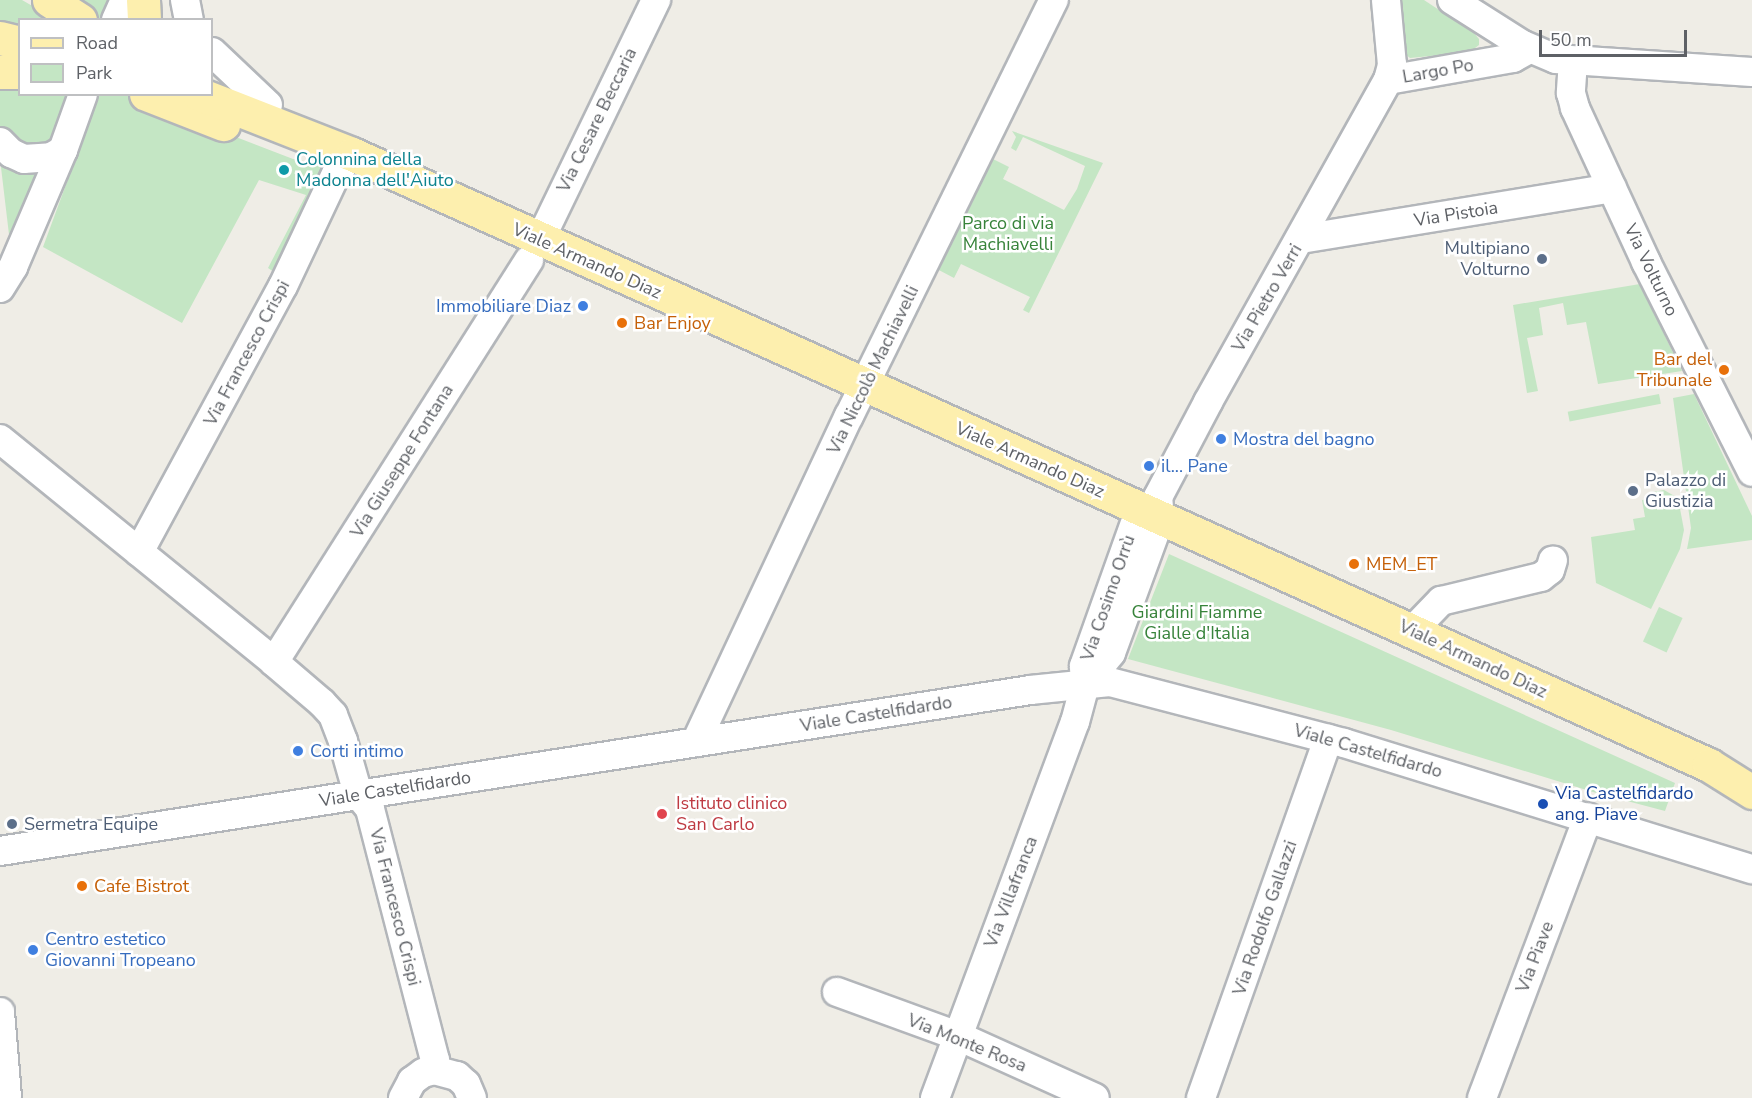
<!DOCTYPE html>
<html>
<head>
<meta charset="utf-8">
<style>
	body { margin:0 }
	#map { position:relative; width:1752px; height:1098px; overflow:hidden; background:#efede6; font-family:"Nunito Sans",sans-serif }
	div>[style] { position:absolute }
	.green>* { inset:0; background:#c4e6c4; transform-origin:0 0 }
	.roads { filter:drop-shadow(2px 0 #b3b6ba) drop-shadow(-2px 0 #b3b6ba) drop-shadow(0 2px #b3b6ba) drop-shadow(0 -2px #b3b6ba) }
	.minor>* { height:28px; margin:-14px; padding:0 14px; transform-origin:14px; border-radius:14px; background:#fff }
	.major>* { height:33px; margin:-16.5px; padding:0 16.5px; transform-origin:16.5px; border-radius:16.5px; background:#fdefae }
	.dots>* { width:16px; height:16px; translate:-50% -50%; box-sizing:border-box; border:3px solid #fff; border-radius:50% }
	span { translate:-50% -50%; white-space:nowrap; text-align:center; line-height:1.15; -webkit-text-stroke:5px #fff; paint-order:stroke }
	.street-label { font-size:18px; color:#5e6166 }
	.culture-label { font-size:18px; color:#0d838f }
	.left { translate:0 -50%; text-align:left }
	.park-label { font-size:18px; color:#37833a }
	.service-label { font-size:18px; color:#4e5e75 }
	.right { translate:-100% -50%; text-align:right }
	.shop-label { font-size:18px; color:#366cbe }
	.food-label { font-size:18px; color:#c56008 }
	.transit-label { font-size:18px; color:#164399 }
	.health-label { font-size:18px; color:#be3a42 }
	.legend { position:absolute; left:18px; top:18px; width:195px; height:78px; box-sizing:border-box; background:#fff; border:2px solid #bfc0c2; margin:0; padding:8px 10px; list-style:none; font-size:18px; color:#5e6166 }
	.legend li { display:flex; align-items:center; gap:12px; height:30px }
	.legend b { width:30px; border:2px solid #bfc0c2 }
	.scale { position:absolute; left:1539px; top:30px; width:148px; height:27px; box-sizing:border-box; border:3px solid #5e6166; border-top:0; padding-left:8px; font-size:18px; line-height:21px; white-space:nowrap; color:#5e6166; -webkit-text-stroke:4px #fff; paint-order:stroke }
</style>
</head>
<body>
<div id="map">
	<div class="green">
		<i style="clip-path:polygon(0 0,22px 0,55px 19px,20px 20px,19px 32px,0 27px)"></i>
		<i style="clip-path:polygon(63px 0,115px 0,107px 20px,95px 19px)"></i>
		<i style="clip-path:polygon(1397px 0,1424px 0,1474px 33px,1479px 39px,1479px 45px,1470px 52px,1410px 58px,1405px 54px)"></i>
		<i style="clip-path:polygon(19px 83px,20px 94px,76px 95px,58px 136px,31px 154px,0 132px,0 84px)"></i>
		<i style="clip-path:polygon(99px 95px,127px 95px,293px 159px,331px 166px,274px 272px,268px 268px,306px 195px,259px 180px,182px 323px,43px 247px)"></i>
		<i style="clip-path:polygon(1012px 131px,1103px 163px,1029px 313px,1023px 310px,1030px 297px,961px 264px,954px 278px,935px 268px,989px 157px,1009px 167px,1003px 179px,1064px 210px,1077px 189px,1085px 166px,1023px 137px,1016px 151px,1011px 148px,1016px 137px)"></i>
		<i style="clip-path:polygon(0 159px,22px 172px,37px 174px,38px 177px,10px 243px)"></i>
		<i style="clip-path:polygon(1640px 284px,1682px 371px,1598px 384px,1586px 322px,1567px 325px,1563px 303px,1539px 308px,1543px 335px,1527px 338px,1538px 391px,1527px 393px,1513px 305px)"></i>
		<i style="left:1659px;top:394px;width:10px;height:93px;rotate:79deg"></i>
		<i style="clip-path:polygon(1694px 394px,1752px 516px,1752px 540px,1687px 549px,1691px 528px,1673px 398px)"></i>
		<i style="clip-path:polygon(1664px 490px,1678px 498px,1684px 530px,1680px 549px,1651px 609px,1596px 583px,1591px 537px,1635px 530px,1633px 519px,1645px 517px,1642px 500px,1649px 499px,1648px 493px)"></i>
		<i style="clip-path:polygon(1169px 554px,1675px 783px,1665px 811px,1593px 792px,1391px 730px,1128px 659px)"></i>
		<i style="left:1659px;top:607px;width:26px;height:38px;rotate:25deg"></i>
	</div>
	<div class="roads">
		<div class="minor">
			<i style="left:185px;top:0;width:20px;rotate:79deg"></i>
			<i style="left:1452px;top:0;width:84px;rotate:32.4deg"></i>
			<i style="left:1523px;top:45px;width:36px;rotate:23deg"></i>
			<i style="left:1556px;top:59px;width:196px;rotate:3.8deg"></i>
			<i style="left:116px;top:20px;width:22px;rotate:-66deg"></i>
			<i style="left:212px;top:52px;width:77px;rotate:43.4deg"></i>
			<i style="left:1573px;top:61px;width:32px;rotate:94deg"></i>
			<i style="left:1571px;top:93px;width:16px;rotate:75deg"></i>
			<i style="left:1575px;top:108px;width:170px;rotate:65.2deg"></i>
			<i style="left:1646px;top:262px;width:235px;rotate:63.2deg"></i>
			<i style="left:1388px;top:80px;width:127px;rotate:-10deg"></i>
			<i style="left:1513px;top:58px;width:18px;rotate:-29deg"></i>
			<i style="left:0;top:142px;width:16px;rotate:45deg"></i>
			<i style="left:11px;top:153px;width:14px;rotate:25deg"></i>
			<i style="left:24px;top:159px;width:27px;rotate:-4deg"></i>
			<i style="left:51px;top:157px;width:14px;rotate:-30deg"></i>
			<i style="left:1301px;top:239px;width:315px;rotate:-9.3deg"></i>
			<i style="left:540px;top:240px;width:267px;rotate:-64.2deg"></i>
			<i style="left:0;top:288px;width:25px;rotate:-58deg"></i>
			<i style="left:13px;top:267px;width:127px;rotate:-66.9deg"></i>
			<i style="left:63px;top:150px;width:59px;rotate:-70.3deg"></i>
			<i style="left:0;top:439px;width:353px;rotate:39.1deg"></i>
			<i style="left:274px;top:662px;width:63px;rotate:40.5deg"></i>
			<i style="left:322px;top:703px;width:16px;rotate:47deg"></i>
			<i style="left:333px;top:715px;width:28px;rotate:69deg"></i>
			<i style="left:343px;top:741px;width:55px;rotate:74.2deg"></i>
			<i style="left:358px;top:794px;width:19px;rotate:51deg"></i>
			<i style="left:370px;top:809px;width:259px;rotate:75.5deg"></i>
			<i style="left:435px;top:1060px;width:10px;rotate:96deg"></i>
			<i style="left:139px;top:552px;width:302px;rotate:-61.6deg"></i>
			<i style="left:283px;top:286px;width:126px;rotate:-64.7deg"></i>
			<i style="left:337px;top:172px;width:23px;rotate:-50deg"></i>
			<i style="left:1412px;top:631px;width:42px;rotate:-46deg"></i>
			<i style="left:1441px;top:601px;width:103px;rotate:-13.5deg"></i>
			<i style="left:1541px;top:577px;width:11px;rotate:-38deg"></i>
			<i style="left:1550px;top:570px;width:10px;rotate:-73deg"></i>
			<i style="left:274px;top:662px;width:476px;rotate:-57.6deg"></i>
			<i style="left:1085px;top:685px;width:41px;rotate:-50.9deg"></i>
			<i style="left:1111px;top:653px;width:143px;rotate:-69.9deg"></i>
			<i style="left:1160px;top:519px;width:22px;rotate:-95deg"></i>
			<i style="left:1158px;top:497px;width:107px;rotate:-62.2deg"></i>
			<i style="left:1208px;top:402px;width:369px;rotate:-60.8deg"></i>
			<i style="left:1388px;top:80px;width:16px;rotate:-75deg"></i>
			<i style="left:1392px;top:65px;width:65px;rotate:-95.3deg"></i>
			<i style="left:696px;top:742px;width:360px;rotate:-64.9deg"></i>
			<i style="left:849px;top:416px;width:464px;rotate:-63.8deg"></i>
			<i style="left:0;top:851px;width:1043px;rotate:-8.88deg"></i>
			<i style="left:1030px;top:690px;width:80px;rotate:-5.7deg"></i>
			<i style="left:1110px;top:682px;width:242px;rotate:14.6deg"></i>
			<i style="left:1344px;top:743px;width:427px;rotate:17.2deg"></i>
			<i style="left:837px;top:992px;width:129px;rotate:20deg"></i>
			<i style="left:958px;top:1036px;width:150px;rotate:24.3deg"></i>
			<i style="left:0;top:1012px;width:86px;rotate:85.3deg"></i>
			<i style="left:403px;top:1098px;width:19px;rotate:-62deg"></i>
			<i style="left:412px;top:1081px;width:14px;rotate:-36deg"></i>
			<i style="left:423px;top:1073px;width:11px;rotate:-15deg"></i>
			<i style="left:434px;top:1070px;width:24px;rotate:15deg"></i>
			<i style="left:457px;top:1076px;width:12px;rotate:42deg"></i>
			<i style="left:466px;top:1084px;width:15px;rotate:67deg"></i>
			<i style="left:935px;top:1098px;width:401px;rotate:-69.6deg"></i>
			<i style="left:1075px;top:722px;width:38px;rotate:-75deg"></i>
			<i style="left:1085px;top:685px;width:19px;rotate:-93deg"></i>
			<i style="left:1084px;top:666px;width:167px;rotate:-70.4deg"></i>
			<i style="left:1201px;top:1098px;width:381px;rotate:-70.5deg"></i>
			<i style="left:1482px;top:1098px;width:300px;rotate:-69.3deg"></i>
		</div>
		<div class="major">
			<i style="left:49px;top:0;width:37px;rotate:33deg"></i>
			<i style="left:143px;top:0;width:20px;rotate:87deg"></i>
			<i style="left:0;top:38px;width:21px;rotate:14deg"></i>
			<i style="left:0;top:72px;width:20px"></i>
			<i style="left:146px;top:94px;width:83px;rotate:21.3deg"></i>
			<i style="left:199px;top:94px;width:164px;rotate:21.4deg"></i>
			<i style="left:352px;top:154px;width:527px;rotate:24.18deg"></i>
			<i style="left:833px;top:370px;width:961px;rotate:24.27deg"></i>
			<i style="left:1709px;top:765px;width:51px;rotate:32.1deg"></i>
		</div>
	</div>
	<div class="dots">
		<i style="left:284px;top:170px;background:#0f9aa8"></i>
		<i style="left:1542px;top:259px;background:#5c6f8a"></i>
		<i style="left:583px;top:306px;background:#3f7fe0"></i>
		<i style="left:622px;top:323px;background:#e8710a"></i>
		<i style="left:1724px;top:370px;background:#e8710a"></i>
		<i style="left:1221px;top:439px;background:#3f7fe0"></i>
		<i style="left:1149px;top:466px;background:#3f7fe0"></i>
		<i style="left:1633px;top:491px;background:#5c6f8a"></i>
		<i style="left:1354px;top:564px;background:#e8710a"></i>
		<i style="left:298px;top:751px;background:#3f7fe0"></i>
		<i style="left:1543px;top:804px;background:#1a4fb4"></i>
		<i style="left:662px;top:814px;background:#e0444e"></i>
		<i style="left:12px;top:824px;background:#5c6f8a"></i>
		<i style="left:82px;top:886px;background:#e8710a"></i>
		<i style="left:33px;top:950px;background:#3f7fe0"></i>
	</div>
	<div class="street-label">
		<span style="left:1438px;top:71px;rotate:-10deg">Largo Po</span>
		<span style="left:597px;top:120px;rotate:-64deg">Via Cesare Beccaria</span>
		<span style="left:1456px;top:214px;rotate:-9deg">Via Pistoia</span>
		<span style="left:587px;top:261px;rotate:24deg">Viale Armando Diaz</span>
		<span style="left:1651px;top:270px;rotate:64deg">Via Volturno</span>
		<span style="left:1267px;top:298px;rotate:-60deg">Via Pietro Verri</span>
		<span style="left:247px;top:353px;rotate:-62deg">Via Francesco Crispi</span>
		<span style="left:873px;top:370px;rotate:-64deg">Via Niccolò Machiavelli</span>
		<span style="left:1030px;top:460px;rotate:24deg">Viale Armando Diaz</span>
		<span style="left:402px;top:461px;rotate:-58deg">Via Giuseppe Fontana</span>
		<span style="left:1108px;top:598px;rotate:-71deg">Via Cosimo Orrù</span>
		<span style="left:1473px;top:659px;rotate:25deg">Viale Armando Diaz</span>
		<span style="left:876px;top:714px;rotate:-9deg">Viale Castelfidardo</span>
		<span style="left:1368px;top:751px;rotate:16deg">Viale Castelfidardo</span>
		<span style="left:395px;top:789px;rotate:-9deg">Viale Castelfidardo</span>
		<span style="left:1011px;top:892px;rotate:-69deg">Via Villafranca</span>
		<span style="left:395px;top:907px;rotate:76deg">Via Francesco Crispi</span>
		<span style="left:1265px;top:918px;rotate:-71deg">Via Rodolfo Gallazzi</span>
		<span style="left:1535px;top:957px;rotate:-69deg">Via Piave</span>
		<span style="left:967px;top:1043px;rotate:22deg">Via Monte Rosa</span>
	</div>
	<div class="culture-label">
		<span class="left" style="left:296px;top:170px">Colonnina della<br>Madonna dell'Aiuto</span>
	</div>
	<div class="park-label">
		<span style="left:1008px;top:234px">Parco di via<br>Machiavelli</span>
		<span style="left:1197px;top:623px">Giardini Fiamme<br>Gialle d'Italia</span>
	</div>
	<div class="service-label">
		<span class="right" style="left:1530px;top:259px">Multipiano<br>Volturno</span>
		<span class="left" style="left:1645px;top:491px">Palazzo di<br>Giustizia</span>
		<span class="left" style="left:24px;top:824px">Sermetra Equipe</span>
	</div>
	<div class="shop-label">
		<span class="right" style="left:571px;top:306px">Immobiliare Diaz</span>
		<span class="left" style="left:1233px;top:439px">Mostra del bagno</span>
		<span class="left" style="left:1161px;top:466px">il... Pane</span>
		<span class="left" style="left:310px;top:751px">Corti intimo</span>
		<span class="left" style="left:45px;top:950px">Centro estetico<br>Giovanni Tropeano</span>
	</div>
	<div class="food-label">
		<span class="left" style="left:634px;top:323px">Bar Enjoy</span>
		<span class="right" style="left:1712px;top:370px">Bar del<br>Tribunale</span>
		<span class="left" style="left:1366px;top:564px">MEM_ET</span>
		<span class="left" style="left:94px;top:886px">Cafe Bistrot</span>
	</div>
	<div class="transit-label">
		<span class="left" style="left:1555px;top:804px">Via Castelfidardo<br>ang. Piave</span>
	</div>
	<div class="health-label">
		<span class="left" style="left:676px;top:814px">Istituto clinico<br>San Carlo</span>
	</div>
	<ul class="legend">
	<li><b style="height:8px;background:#fdefae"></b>Road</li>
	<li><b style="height:16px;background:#c4e6c4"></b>Park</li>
	</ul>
	<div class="scale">50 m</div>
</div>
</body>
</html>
